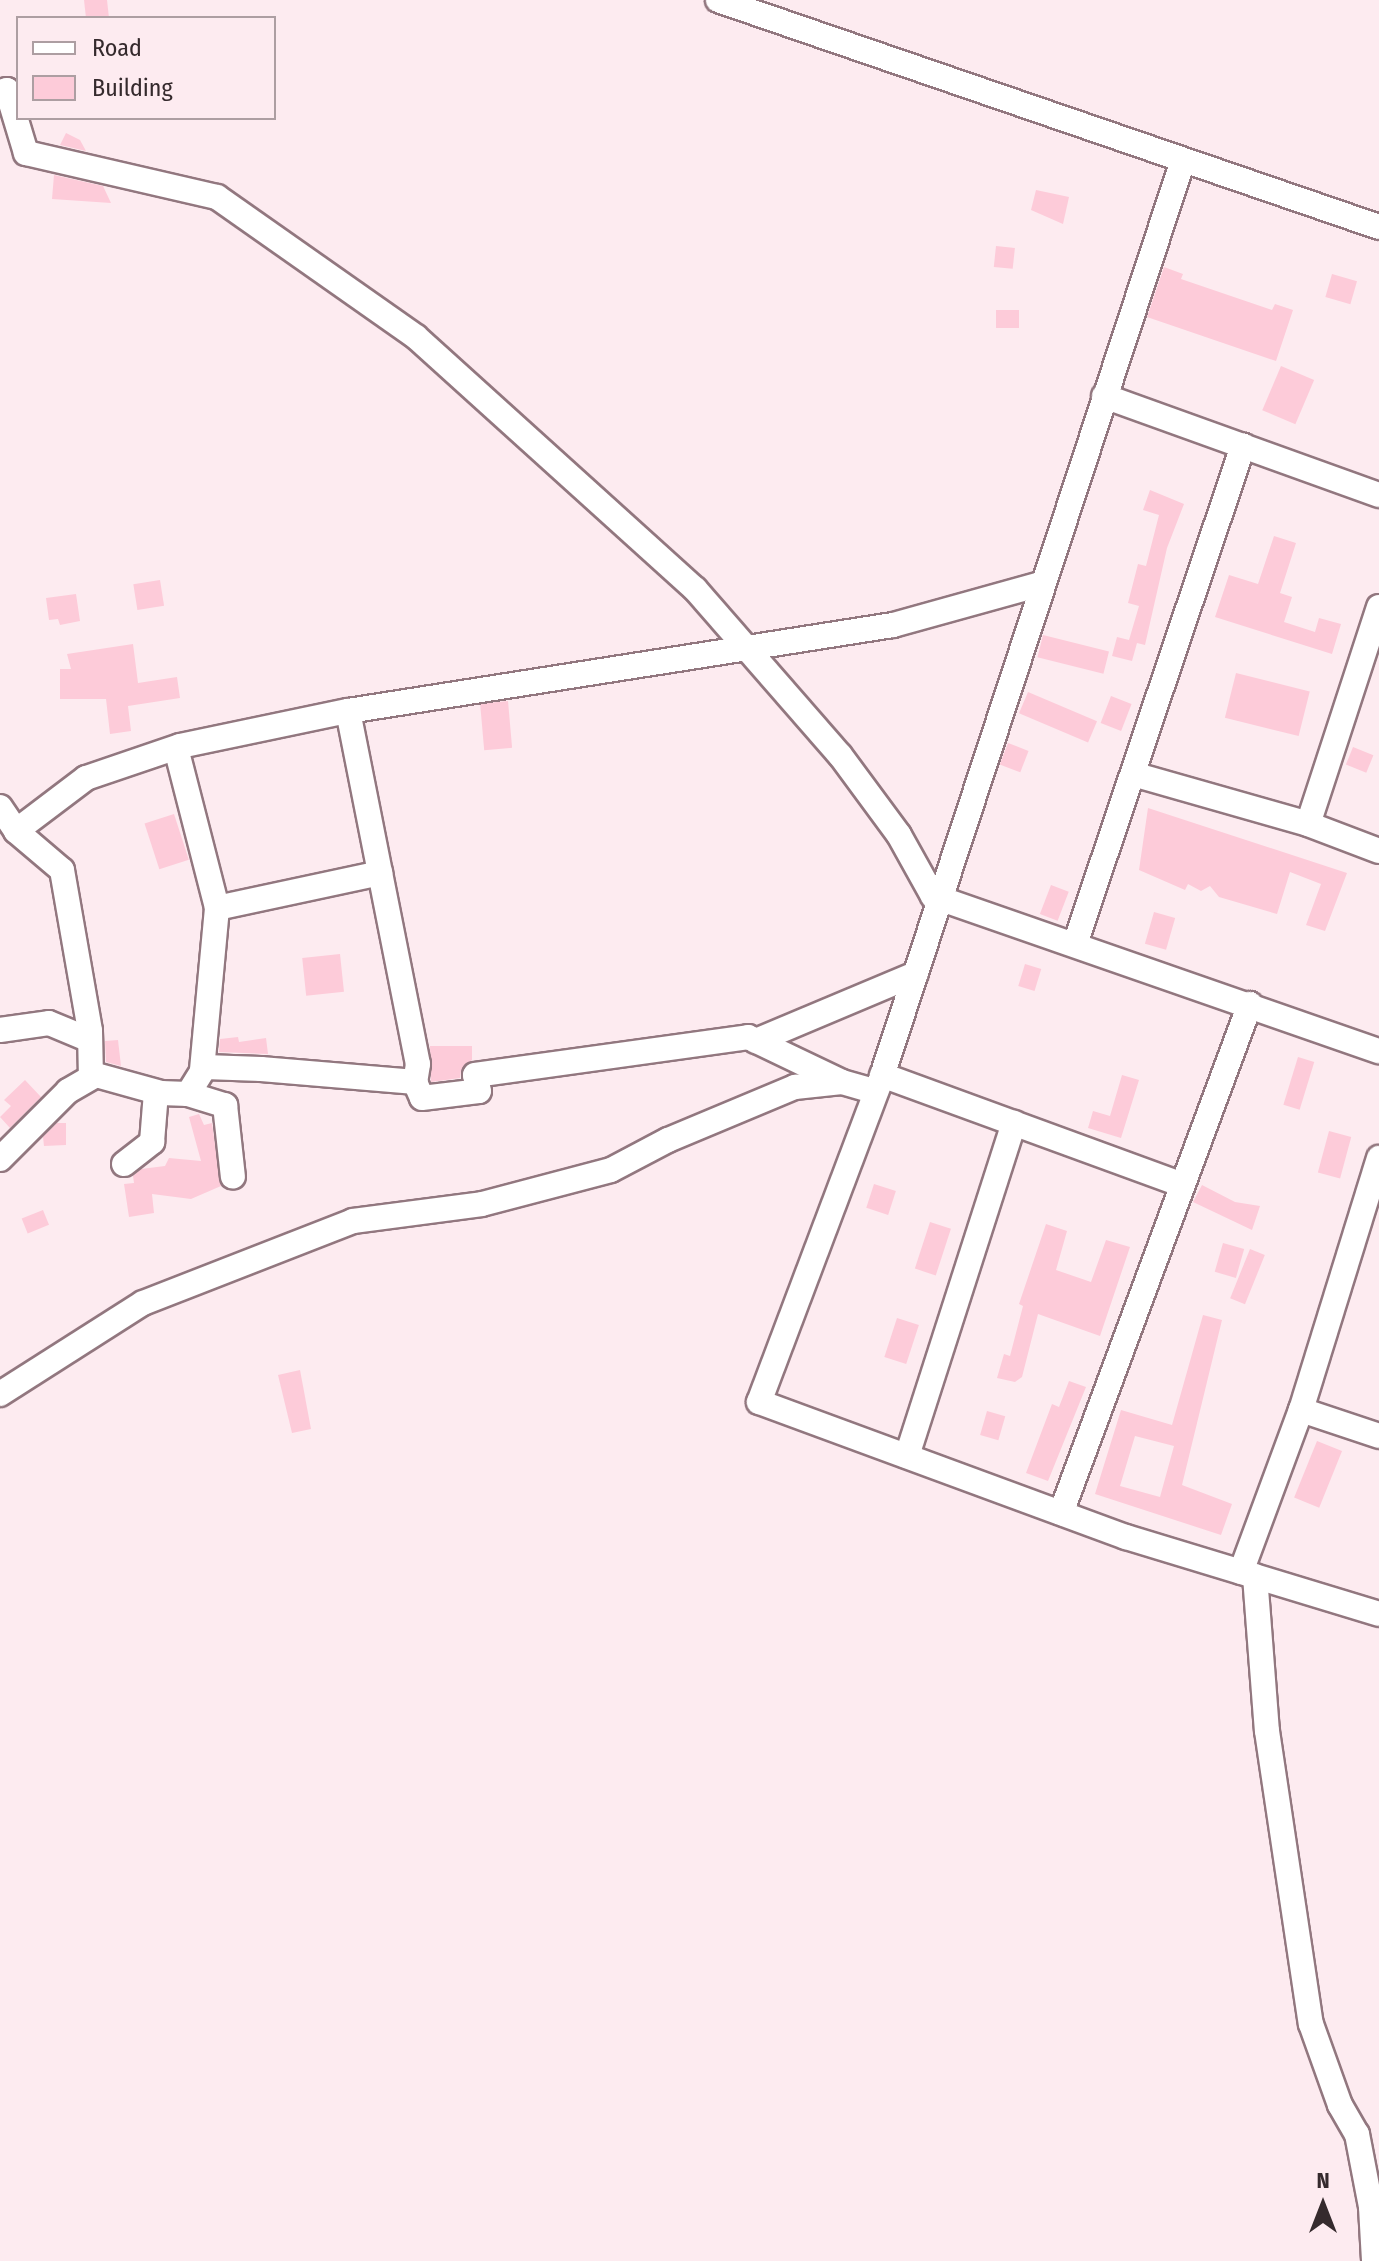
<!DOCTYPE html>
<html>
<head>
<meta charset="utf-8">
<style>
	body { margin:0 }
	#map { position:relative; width:1379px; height:2261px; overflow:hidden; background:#fdebf0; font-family:"Fira Sans Condensed",sans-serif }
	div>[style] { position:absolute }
	.building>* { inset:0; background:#fdcbd9; transform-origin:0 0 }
	.roads { filter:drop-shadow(2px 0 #92777f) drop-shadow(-2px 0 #92777f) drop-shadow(0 2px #92777f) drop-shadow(0 -2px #92777f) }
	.minor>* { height:24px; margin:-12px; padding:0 12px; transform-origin:12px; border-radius:12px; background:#fff }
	span { translate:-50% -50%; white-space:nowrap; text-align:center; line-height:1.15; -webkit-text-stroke:8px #fdebf0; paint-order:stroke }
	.legend { position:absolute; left:16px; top:16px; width:260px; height:104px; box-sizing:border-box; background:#fdebf0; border:2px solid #ad9ea2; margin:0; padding:10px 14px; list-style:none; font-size:24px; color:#352a2d }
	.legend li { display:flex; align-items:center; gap:16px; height:40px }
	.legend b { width:40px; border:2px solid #ad9ea2 }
	.north { position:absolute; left:1283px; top:2165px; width:80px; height:80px; -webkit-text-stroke:6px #fdebf0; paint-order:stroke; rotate:0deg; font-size:22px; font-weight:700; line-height:32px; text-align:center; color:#352a2d }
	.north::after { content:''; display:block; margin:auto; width:28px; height:36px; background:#352a2d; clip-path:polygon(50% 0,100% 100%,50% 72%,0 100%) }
</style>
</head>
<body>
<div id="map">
	<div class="building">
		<i style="clip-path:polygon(84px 0,107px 0,109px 18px,86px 18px)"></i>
		<i style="clip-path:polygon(66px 133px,80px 140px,86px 151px,60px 145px)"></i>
		<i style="clip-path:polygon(54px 175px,103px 186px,111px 203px,52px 199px)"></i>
		<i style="clip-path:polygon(1036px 190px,1069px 197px,1063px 224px,1031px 210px)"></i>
		<i style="left:996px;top:246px;width:19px;height:21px;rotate:6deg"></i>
		<i style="clip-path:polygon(1164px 267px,1183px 274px,1181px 279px,1272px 310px,1275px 304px,1293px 310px,1276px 361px,1147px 317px)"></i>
		<i style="left:1332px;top:274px;width:26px;height:24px;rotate:16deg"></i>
		<i style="left:1019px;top:310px;width:18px;height:23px;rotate:90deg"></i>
		<i style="left:1281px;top:366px;width:36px;height:48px;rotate:23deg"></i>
		<i style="clip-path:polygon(1150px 490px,1184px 504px,1167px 548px,1145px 645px,1137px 643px,1132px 661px,1112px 656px,1117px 637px,1129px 640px,1139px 606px,1128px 603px,1138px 564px,1146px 566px,1159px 515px,1143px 510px)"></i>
		<i style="clip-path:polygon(1274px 536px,1296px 543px,1280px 593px,1292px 597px,1284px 622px,1315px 632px,1319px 618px,1341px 624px,1332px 654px,1215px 617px,1229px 575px,1258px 584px)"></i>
		<i style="left:160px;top:580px;width:26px;height:27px;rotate:81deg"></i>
		<i style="clip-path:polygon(76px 594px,80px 621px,60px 625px,58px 619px,49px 620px,46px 598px)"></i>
		<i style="left:1043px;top:635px;width:68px;height:23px;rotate:14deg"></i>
		<i style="clip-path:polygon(133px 644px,138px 683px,177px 677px,180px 698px,128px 706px,131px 731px,110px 734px,106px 699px,60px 699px,60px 669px,71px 669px,67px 654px)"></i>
		<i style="left:1236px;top:673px;width:76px;height:46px;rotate:14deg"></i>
		<i style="left:1028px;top:692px;width:75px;height:23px;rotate:23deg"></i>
		<i style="left:1111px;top:696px;width:22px;height:29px;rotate:21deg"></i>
		<i style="left:508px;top:701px;width:47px;height:28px;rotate:85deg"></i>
		<i style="left:1008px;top:743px;width:22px;height:23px;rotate:21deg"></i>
		<i style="left:1353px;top:747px;width:22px;height:19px;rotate:22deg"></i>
		<i style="clip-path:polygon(1148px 808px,1347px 873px,1325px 931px,1306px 925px,1321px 884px,1290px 872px,1277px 914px,1219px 897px,1210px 886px,1201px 891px,1188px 884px,1185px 890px,1139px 870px)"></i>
		<i style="left:174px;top:814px;width:48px;height:31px;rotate:72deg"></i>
		<i style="left:1051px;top:885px;width:19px;height:31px;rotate:21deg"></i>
		<i style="left:1154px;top:912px;width:22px;height:33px;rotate:16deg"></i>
		<i style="left:340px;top:954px;width:38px;height:38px;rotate:84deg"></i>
		<i style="left:1025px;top:964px;width:17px;height:23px;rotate:17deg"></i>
		<i style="clip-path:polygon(238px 1037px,239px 1042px,266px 1038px,268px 1054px,219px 1052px,220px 1039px)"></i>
		<i style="clip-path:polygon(118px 1040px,121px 1066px,106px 1062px,105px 1041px)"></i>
		<i style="clip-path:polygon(430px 1046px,472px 1046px,472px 1060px,461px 1070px,460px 1078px,431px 1082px)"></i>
		<i style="left:1298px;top:1057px;width:17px;height:50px;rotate:17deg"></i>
		<i style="clip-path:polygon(1122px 1075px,1139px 1080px,1121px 1138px,1088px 1128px,1093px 1111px,1110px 1116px)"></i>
		<i style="clip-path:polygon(25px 1080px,41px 1097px,10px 1128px,0 1117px,11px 1106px,4px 1100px)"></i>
		<i style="clip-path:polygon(199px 1114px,204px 1125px,212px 1123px,221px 1186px,191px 1199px,152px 1194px,154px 1213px,129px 1217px,124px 1184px,134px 1183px,133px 1176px,141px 1169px,165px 1166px,169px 1158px,201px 1161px,189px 1117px)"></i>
		<i style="clip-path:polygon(57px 1123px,66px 1123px,66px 1145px,44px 1146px,43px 1137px)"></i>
		<i style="left:1329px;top:1131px;width:23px;height:43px;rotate:15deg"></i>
		<i style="left:874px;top:1184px;width:23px;height:25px;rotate:18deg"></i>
		<i style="clip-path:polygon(1202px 1185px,1235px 1202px,1260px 1206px,1252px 1230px,1193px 1202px)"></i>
		<i style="left:43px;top:1210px;width:16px;height:23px;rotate:68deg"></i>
		<i style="left:930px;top:1222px;width:22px;height:49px;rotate:18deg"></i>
		<i style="clip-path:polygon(1046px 1224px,1067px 1231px,1056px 1270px,1091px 1282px,1106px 1240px,1130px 1247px,1100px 1336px,1038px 1314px,1022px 1377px,1015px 1382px,997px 1378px,1004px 1354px,1010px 1356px,1023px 1306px,1019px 1304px)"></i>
		<i style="left:1223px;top:1243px;width:22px;height:30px;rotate:16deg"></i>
		<i style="left:1250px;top:1249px;width:16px;height:53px;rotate:22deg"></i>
		<i style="clip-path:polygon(evenodd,1203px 1315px,1222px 1320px,1182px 1485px,1232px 1504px,1221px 1535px,1095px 1494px,1121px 1410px,1172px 1425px,1203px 1315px,1135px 1436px,1174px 1446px,1160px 1497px,1120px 1486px,1135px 1436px)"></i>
		<i style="left:897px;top:1318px;width:23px;height:41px;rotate:18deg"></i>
		<i style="clip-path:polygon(300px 1370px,311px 1429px,292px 1433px,278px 1375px)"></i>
		<i style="clip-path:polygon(1069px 1381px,1086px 1387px,1048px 1481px,1026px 1473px,1052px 1404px,1059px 1407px)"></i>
		<i style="left:987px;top:1411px;width:19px;height:25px;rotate:16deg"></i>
		<i style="left:1317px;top:1441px;width:27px;height:61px;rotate:22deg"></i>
	</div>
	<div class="roads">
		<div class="minor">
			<i style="left:718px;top:0;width:699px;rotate:18.95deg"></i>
			<i style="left:0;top:92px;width:7px;rotate:-16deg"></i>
			<i style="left:7px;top:90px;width:66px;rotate:73.2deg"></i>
			<i style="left:26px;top:153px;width:196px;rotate:13deg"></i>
			<i style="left:217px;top:197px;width:243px;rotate:35.1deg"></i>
			<i style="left:416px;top:337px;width:376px;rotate:42.1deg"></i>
			<i style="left:695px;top:589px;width:220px;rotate:48.9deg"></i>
			<i style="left:840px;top:755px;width:99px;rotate:53.6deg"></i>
			<i style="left:899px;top:835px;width:70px;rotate:60.9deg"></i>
			<i style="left:933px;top:896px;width:472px;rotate:19.2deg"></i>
			<i style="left:1183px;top:160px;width:971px;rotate:108.19deg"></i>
			<i style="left:880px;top:1082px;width:342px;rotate:110.7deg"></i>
			<i style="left:759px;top:1402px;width:391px;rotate:20.2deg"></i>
			<i style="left:1126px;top:1537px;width:264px;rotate:16.9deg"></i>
			<i style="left:1104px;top:396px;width:292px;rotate:19.8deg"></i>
			<i style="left:1379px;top:607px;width:228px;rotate:108.1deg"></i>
			<i style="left:1308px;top:824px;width:76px;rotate:20.8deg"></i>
			<i style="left:348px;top:711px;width:360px;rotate:78.8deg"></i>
			<i style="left:418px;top:1064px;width:18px;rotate:99deg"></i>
			<i style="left:176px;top:748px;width:165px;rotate:75.6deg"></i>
			<i style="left:217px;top:908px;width:164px;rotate:95.3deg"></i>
			<i style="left:1133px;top:774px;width:182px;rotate:15.9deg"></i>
			<i style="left:0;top:807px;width:29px;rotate:56deg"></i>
			<i style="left:16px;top:831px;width:60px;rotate:40.3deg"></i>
			<i style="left:62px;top:870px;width:163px;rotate:80.1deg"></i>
			<i style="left:90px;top:1031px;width:46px;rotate:88.8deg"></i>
			<i style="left:16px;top:831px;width:88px;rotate:-37.1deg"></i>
			<i style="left:86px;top:778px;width:99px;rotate:-18.8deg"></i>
			<i style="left:180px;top:746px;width:172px;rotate:-11.8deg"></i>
			<i style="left:348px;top:711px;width:552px;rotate:-8.97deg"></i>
			<i style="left:893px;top:625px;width:154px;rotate:-15.5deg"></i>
			<i style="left:217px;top:908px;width:167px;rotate:-12.1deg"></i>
			<i style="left:1075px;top:944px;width:526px;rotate:-71.36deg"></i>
			<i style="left:0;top:1030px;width:49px;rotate:-8.1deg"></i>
			<i style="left:49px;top:1023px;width:44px;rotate:22.5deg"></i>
			<i style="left:756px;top:1041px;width:173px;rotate:-22.8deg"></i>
			<i style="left:882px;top:1075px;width:320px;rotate:20.1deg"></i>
			<i style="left:188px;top:1094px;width:39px;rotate:17deg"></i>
			<i style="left:225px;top:1105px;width:72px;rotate:83.7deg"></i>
			<i style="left:0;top:1159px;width:96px;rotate:-45deg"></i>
			<i style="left:68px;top:1091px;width:32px;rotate:-30deg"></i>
			<i style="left:96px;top:1075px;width:67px;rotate:15.5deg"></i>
			<i style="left:161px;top:1093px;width:27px;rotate:2deg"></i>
			<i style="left:188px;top:1094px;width:32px;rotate:-58deg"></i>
			<i style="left:205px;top:1067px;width:56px;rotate:2deg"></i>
			<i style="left:261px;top:1069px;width:155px;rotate:4.8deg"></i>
			<i style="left:415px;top:1082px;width:17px;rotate:66deg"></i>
			<i style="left:422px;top:1098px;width:57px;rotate:-7deg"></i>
			<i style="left:479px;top:1091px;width:16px;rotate:-104deg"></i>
			<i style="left:475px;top:1075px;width:276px;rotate:-7.9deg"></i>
			<i style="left:748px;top:1037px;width:104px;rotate:25.6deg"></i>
			<i style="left:124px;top:1164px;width:36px;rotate:-38deg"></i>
			<i style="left:152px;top:1142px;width:50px;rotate:-85.4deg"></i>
			<i style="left:0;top:1394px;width:169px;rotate:-32.5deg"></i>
			<i style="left:143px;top:1303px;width:225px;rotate:-21.3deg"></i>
			<i style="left:353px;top:1221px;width:130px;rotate:-7.5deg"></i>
			<i style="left:482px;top:1204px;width:133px;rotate:-14.8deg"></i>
			<i style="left:611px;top:1170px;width:64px;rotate:-27.8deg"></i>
			<i style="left:668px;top:1140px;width:138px;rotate:-22.7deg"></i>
			<i style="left:795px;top:1087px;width:47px;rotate:-6.1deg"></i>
			<i style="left:842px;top:1082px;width:35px;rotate:16deg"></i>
			<i style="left:1301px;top:1410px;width:82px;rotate:18.4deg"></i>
			<i style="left:907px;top:1456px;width:350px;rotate:-72.2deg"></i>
			<i style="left:1061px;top:1513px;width:543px;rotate:-69.63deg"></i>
			<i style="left:1241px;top:1572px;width:173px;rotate:-69.7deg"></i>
			<i style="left:1301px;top:1410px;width:264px;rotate:-72.8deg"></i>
			<i style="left:1255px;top:1576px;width:155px;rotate:85.6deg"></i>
			<i style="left:1267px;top:1731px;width:296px;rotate:81.5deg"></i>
			<i style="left:1311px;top:2024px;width:86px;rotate:70.3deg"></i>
			<i style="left:1340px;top:2105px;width:34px;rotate:60deg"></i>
			<i style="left:1357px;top:2134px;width:74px;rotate:79.1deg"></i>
			<i style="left:1371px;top:2207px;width:54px;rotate:86.8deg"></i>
		</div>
	</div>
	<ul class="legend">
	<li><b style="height:10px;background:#fff"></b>Road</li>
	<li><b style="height:22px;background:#fdcbd9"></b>Building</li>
	</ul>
	<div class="north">N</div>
</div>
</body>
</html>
